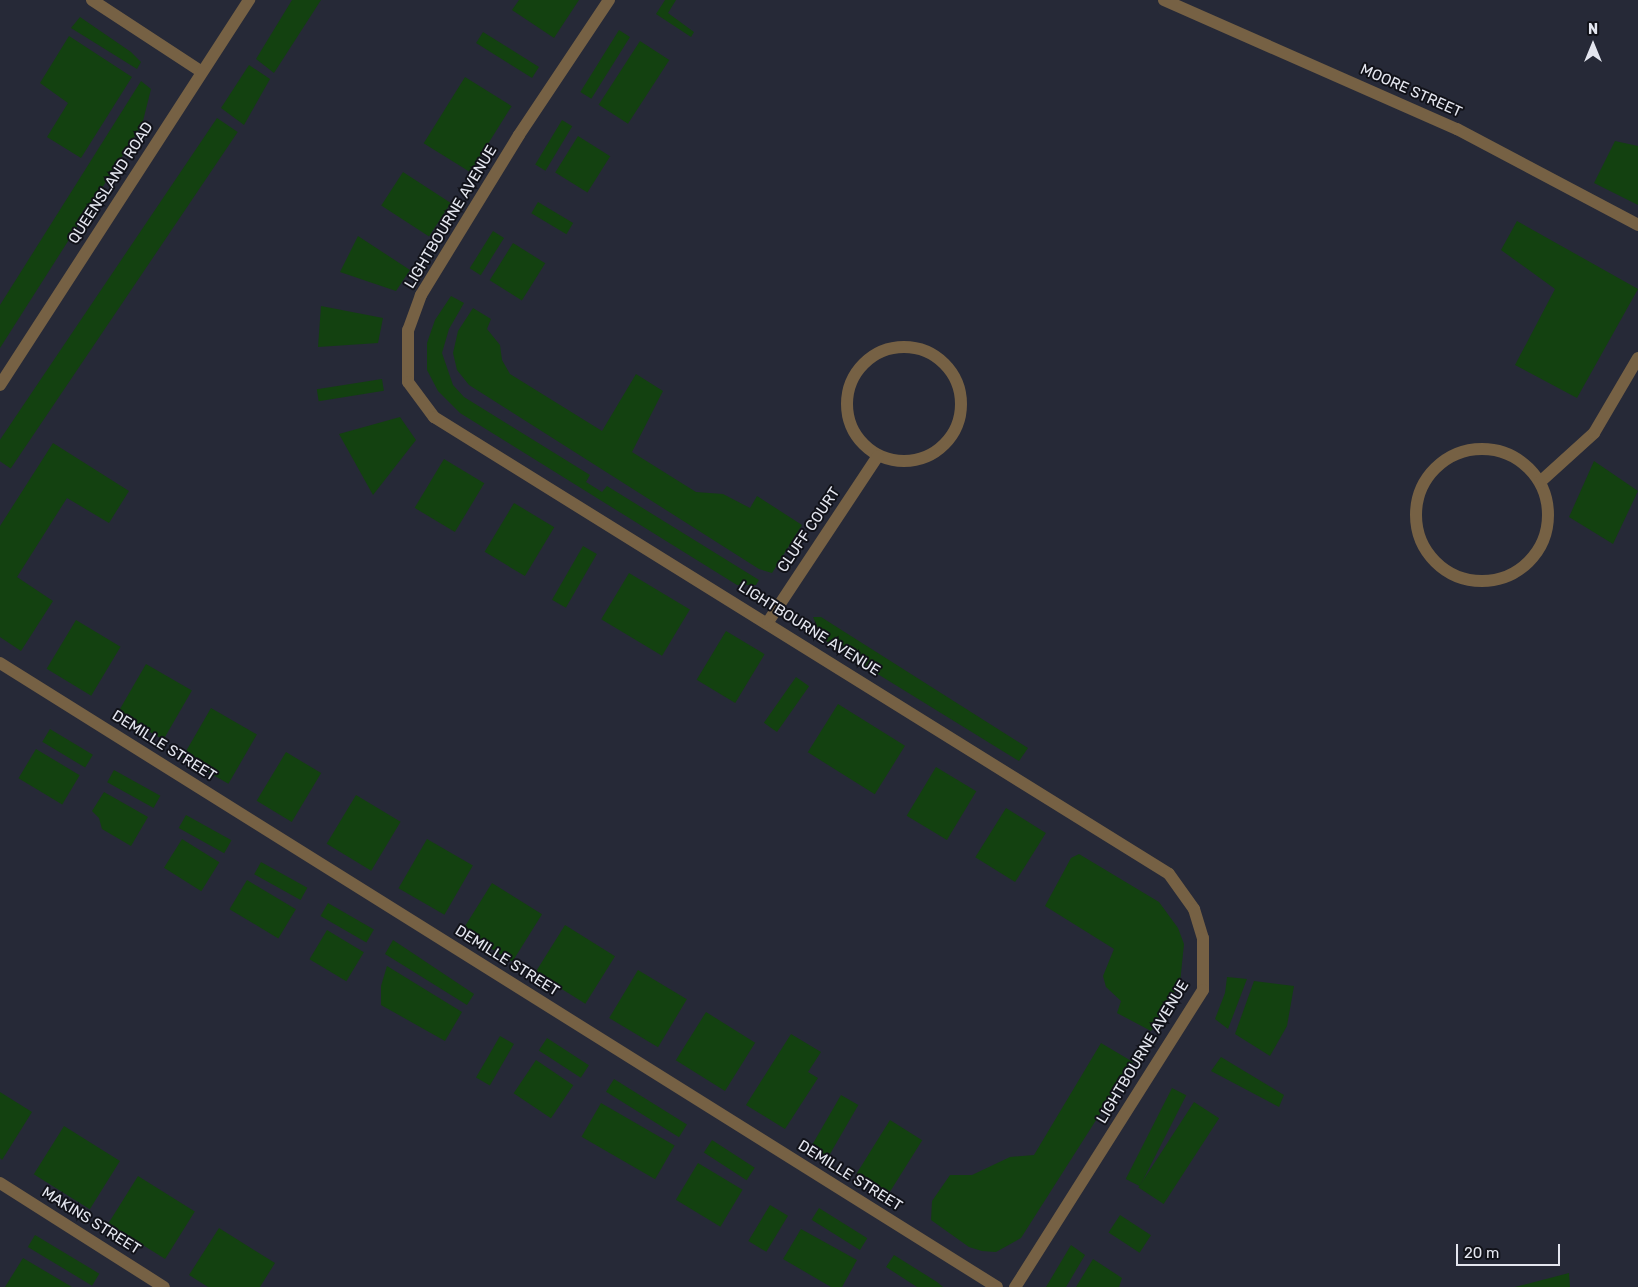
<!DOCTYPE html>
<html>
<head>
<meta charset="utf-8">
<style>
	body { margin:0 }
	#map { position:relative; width:1638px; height:1287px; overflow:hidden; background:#262937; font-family:Rubik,sans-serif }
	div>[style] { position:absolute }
	.green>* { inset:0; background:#134110; transform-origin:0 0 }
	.minor>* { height:12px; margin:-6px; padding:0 6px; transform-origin:6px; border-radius:6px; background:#766144 }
	.minor>.ring { margin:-6px; padding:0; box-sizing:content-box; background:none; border:12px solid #766144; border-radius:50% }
	span { translate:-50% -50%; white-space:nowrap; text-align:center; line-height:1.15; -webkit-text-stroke:4px #111219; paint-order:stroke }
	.street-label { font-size:15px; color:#e4e6ef }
	.north { position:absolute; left:1568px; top:20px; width:50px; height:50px; -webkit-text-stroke:4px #111219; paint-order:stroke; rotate:0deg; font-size:14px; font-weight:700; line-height:20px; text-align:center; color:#e4e6ef }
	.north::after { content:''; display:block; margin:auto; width:18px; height:22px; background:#e4e6ef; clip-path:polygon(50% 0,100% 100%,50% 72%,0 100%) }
	.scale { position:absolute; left:1456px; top:1244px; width:104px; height:22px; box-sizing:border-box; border:2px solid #e4e6ef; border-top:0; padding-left:6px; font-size:15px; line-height:18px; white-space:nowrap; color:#e4e6ef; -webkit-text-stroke:4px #111219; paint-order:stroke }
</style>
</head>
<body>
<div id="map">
	<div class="green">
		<i style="clip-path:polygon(292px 0,321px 0,274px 73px,256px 59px)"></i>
		<i style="clip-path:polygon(519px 0,579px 0,554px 38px,512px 10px)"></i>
		<i style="clip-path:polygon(665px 0,676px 0,668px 13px,694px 32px,691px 37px,656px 14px)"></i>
		<i style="clip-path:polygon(80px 17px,131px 52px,141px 62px,137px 69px,71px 28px)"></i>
		<i style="left:619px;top:30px;width:13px;height:73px;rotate:32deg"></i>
		<i style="left:483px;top:32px;width:66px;height:13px;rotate:32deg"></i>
		<i style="clip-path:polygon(69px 36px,132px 77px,81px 158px,47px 137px,68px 103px,40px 83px)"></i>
		<i style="left:640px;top:41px;width:35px;height:76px;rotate:33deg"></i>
		<i style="clip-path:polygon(249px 65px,270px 79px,244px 125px,221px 108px)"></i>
		<i style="left:465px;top:77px;width:55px;height:78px;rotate:32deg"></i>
		<i style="clip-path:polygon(141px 81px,151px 89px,142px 125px,0 348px,0 305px)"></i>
		<i style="left:217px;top:118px;width:25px;height:406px;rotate:34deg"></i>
		<i style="left:562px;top:120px;width:12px;height:52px;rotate:31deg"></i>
		<i style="left:578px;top:136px;width:38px;height:43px;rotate:32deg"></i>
		<i style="clip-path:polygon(1615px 141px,1638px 146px,1638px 205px,1594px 183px)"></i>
		<i style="left:403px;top:172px;width:57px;height:40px;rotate:33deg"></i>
		<i style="left:538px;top:202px;width:41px;height:13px;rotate:31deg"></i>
		<i style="clip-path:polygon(1517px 221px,1638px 289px,1577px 398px,1515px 365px,1555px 289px,1501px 250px)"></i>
		<i style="left:493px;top:231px;width:13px;height:44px;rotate:32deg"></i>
		<i style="clip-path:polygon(358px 236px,410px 270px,396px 291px,340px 272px)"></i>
		<i style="left:513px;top:243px;width:38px;height:44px;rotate:32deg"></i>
		<i style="clip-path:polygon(451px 296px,464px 303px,449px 329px,442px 353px,453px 385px,464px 397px,590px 475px,586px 482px,602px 492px,607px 486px,759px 580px,756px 585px,737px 585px,460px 413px,438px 391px,427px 370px,427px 343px,435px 320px)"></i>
		<i style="clip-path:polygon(321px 306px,383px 318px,378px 343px,318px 347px)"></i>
		<i style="clip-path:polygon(473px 308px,491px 319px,487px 329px,500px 345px,502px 360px,510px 374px,602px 431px,636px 374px,663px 391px,632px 452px,696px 492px,723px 494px,750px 508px,757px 496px,802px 525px,772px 573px,759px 569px,469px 385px,457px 370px,453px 353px,458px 331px)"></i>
		<i style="left:382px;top:379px;width:12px;height:66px;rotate:81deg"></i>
		<i style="clip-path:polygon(400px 417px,416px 440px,373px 495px,339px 434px)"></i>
		<i style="clip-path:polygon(53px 443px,129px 491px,109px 523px,67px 498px,17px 577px,53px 601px,21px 651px,0 637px,0 526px)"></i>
		<i style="left:444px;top:459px;width:47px;height:57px;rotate:31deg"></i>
		<i style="clip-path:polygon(1594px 461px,1638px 491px,1613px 544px,1569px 517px)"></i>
		<i style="left:514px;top:503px;width:47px;height:57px;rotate:31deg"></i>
		<i style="left:583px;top:546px;width:16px;height:62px;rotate:30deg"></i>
		<i style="left:629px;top:573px;width:71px;height:54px;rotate:31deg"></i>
		<i style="clip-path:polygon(813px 617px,821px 617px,1028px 748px,1019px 761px,837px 649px,822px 638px)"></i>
		<i style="left:76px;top:620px;width:52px;height:57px;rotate:31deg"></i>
		<i style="left:726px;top:631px;width:45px;height:57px;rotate:31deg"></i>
		<i style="left:146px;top:664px;width:53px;height:57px;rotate:30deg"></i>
		<i style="left:796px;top:677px;width:16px;height:56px;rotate:35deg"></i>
		<i style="left:838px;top:704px;width:79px;height:57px;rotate:32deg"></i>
		<i style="left:211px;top:708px;width:53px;height:57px;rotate:30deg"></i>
		<i style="left:50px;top:729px;width:50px;height:15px;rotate:31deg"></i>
		<i style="left:36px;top:749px;width:51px;height:34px;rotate:31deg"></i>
		<i style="left:286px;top:752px;width:41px;height:57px;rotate:31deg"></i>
		<i style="left:936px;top:767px;width:47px;height:57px;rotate:31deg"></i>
		<i style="left:114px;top:770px;width:53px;height:14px;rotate:29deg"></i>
		<i style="clip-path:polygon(104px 792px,148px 817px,131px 846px,102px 829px,99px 818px,92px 811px)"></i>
		<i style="left:356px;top:795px;width:52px;height:57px;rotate:31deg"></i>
		<i style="left:1006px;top:808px;width:47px;height:58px;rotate:32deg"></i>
		<i style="left:186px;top:815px;width:52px;height:15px;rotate:29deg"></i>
		<i style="left:182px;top:839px;width:44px;height:34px;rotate:32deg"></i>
		<i style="left:427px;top:839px;width:53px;height:57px;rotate:30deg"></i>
		<i style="clip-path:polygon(1079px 854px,1159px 902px,1178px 928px,1184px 944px,1180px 983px,1151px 1031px,1117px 1013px,1121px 1001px,1106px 987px,1103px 976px,1114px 949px,1045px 906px,1071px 858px)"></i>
		<i style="left:261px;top:862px;width:53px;height:14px;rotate:29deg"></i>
		<i style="left:247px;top:880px;width:57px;height:34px;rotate:31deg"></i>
		<i style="left:492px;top:883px;width:59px;height:56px;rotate:32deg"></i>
		<i style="left:328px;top:903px;width:53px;height:15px;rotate:30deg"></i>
		<i style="left:565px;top:925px;width:59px;height:56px;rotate:32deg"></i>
		<i style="left:327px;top:930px;width:43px;height:34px;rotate:31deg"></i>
		<i style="clip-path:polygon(393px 940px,474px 994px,467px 1005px,385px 954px)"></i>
		<i style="clip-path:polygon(387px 966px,462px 1012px,445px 1041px,381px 1005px,381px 986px)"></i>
		<i style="left:638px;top:970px;width:57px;height:56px;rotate:31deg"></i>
		<i style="clip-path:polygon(1227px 977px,1247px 979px,1228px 1029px,1215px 1019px,1225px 993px)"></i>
		<i style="clip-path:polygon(1254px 981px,1294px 986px,1287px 1026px,1270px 1056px,1235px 1034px)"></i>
		<i style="left:706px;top:1012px;width:58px;height:57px;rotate:32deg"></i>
		<i style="clip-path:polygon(791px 1034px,821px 1052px,808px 1072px,818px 1078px,785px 1129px,746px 1105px)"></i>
		<i style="left:500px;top:1036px;width:16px;height:48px;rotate:30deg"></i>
		<i style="left:547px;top:1038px;width:50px;height:15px;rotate:33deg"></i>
		<i style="clip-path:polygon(1101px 1043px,1133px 1062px,1021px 1238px,996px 1252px,982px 1251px,969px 1247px,931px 1220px,932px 1201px,950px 1175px,972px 1175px,1010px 1157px,1034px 1155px)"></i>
		<i style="clip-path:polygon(1221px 1057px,1284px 1095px,1279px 1107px,1211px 1071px)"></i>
		<i style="left:536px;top:1060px;width:45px;height:40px;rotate:34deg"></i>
		<i style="left:614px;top:1079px;width:86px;height:15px;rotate:32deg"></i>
		<i style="left:1172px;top:1088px;width:16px;height:102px;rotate:27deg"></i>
		<i style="clip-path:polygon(0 1092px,32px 1112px,2px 1160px,0 1158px)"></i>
		<i style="left:841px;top:1095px;width:20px;height:61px;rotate:30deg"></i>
		<i style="left:1194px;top:1102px;width:30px;height:102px;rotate:33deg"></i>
		<i style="left:601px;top:1103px;width:85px;height:39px;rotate:30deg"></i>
		<i style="left:890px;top:1120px;width:38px;height:63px;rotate:32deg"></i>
		<i style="left:64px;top:1126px;width:66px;height:57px;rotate:32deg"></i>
		<i style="left:712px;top:1140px;width:51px;height:15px;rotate:33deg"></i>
		<i style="left:698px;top:1163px;width:52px;height:43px;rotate:31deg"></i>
		<i style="left:138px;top:1176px;width:67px;height:56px;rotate:32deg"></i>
		<i style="left:770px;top:1205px;width:21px;height:42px;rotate:31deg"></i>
		<i style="left:819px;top:1208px;width:57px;height:14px;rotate:32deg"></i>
		<i style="left:1120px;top:1215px;width:37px;height:21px;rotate:33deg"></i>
		<i style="clip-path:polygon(219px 1228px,275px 1263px,260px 1287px,208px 1287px,189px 1275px)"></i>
		<i style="clip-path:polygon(801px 1229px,857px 1260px,842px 1287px,831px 1287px,783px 1259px)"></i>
		<i style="left:35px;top:1235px;width:75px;height:14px;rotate:31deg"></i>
		<i style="clip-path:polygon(1071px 1245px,1085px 1255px,1066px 1287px,1046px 1287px)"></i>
		<i style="clip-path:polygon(894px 1255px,937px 1282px,943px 1287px,917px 1287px,886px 1267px)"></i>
		<i style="clip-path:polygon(23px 1258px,72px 1287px,5px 1287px)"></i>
		<i style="clip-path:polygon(1093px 1259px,1122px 1278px,1119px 1287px,1076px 1287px)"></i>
		<i style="clip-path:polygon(1569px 1273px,1570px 1287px,1515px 1287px)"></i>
	</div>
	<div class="minor">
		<i style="left:92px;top:0;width:131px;rotate:33.2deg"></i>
		<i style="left:609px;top:0;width:162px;rotate:123.7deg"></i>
		<i style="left:519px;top:135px;width:188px;rotate:121.5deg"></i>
		<i style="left:421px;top:295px;width:37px;rotate:110deg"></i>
		<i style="left:408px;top:330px;width:52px;rotate:90deg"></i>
		<i style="left:408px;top:382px;width:44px;rotate:53.4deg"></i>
		<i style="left:434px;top:417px;width:865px;rotate:31.87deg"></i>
		<i style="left:1169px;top:874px;width:43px;rotate:54.5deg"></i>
		<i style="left:1194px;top:909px;width:30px;rotate:73deg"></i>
		<i style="left:1203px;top:938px;width:52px;rotate:90deg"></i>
		<i style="left:1203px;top:990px;width:352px;rotate:122.3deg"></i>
		<i style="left:1164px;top:0;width:320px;rotate:23.8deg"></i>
		<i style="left:1457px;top:129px;width:205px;rotate:27.9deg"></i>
		<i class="ring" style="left:847px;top:347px;width:102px;height:102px"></i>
		<i style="left:0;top:385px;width:459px;rotate:-57.1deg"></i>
		<i class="ring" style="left:1416px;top:449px;width:120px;height:120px"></i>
		<i style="left:1540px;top:482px;width:73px;rotate:-42.2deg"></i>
		<i style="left:1594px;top:433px;width:87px;rotate:-59.6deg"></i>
		<i style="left:768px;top:622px;width:199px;rotate:-56.5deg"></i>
		<i style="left:0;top:663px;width:1176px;rotate:32.04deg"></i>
		<i style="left:0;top:1183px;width:194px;rotate:32.4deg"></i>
	</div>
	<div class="street-label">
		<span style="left:1411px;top:91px;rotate:24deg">MOORE STREET</span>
		<span style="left:111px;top:183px;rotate:-57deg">QUEENSLAND ROAD</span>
		<span style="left:451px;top:217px;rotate:-59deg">LIGHTBOURNE AVENUE</span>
		<span style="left:809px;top:530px;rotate:-56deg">CLUFF COURT</span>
		<span style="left:809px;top:629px;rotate:32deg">LIGHTBOURNE AVENUE</span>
		<span style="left:164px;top:746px;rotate:32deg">DEMILLE STREET</span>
		<span style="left:507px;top:961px;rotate:32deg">DEMILLE STREET</span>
		<span style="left:1143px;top:1052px;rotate:-59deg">LIGHTBOURNE AVENUE</span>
		<span style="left:850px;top:1176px;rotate:32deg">DEMILLE STREET</span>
		<span style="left:91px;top:1221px;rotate:32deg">MAKINS STREET</span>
	</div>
	<div class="north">N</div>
	<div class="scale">20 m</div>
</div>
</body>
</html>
